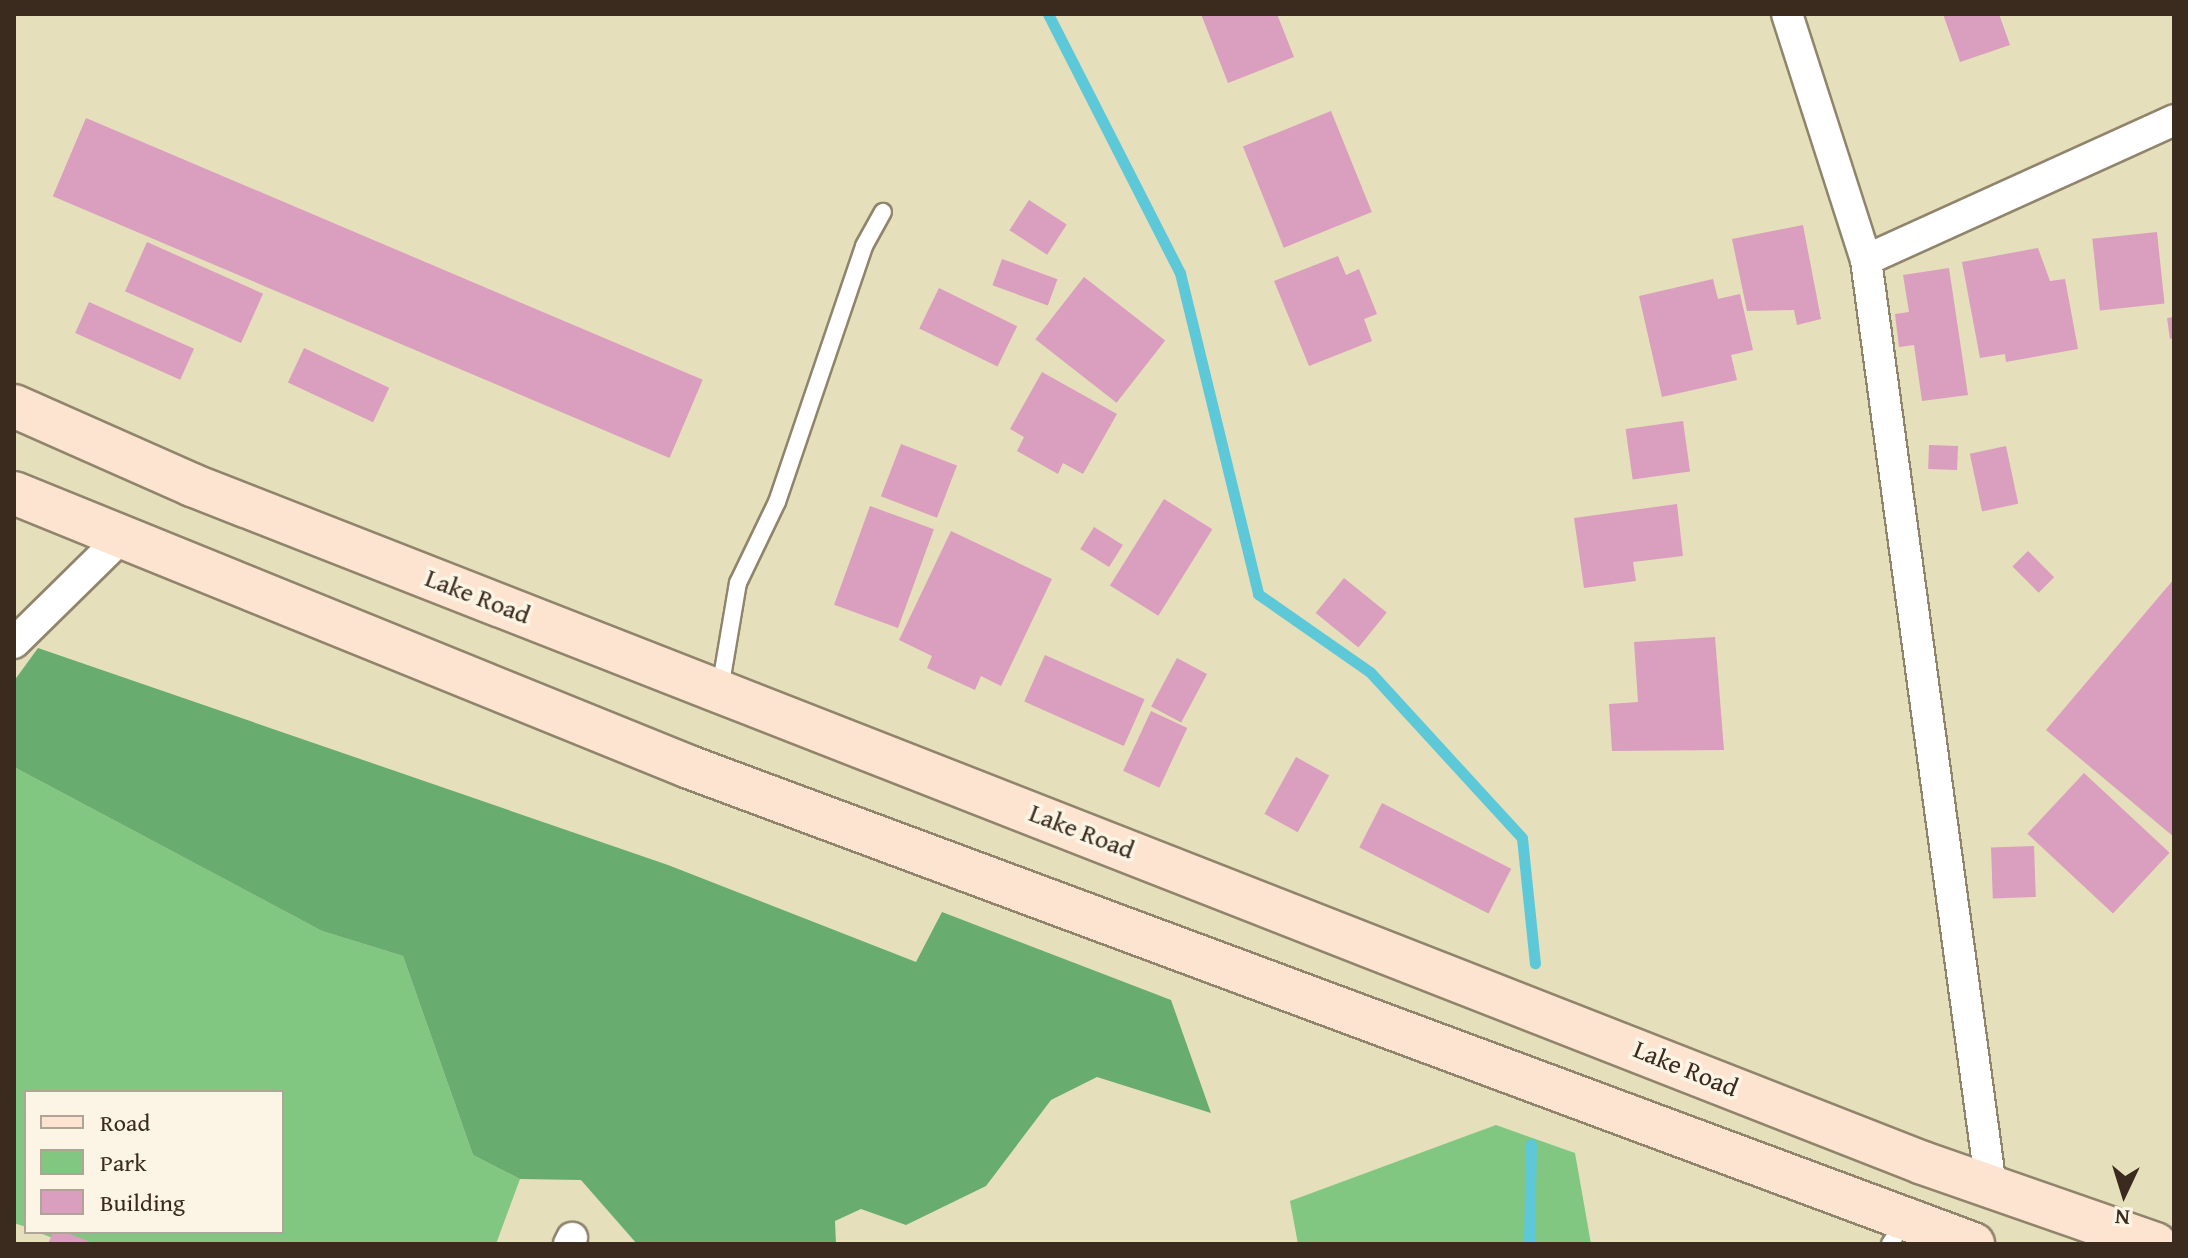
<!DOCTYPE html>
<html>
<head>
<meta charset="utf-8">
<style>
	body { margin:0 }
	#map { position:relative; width:2188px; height:1258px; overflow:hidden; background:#e6dfbb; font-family:"Gentium Book Plus",serif }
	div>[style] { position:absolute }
	.green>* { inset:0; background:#81c782 }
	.forest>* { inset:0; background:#68ac70 }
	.stream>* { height:11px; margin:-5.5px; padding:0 5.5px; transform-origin:5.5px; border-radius:5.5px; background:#5dc8d7 }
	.building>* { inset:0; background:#da9ebf; transform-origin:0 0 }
	.roads { filter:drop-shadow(2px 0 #90846c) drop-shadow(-2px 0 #90846c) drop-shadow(0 2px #90846c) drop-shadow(0 -2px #90846c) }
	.service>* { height:16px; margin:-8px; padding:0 8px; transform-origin:8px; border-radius:8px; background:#fff }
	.minor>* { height:30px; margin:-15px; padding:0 15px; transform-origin:15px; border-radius:15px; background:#fff }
	.secondary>* { height:42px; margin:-21px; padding:0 21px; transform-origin:21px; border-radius:21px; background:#fde4d1 }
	span { translate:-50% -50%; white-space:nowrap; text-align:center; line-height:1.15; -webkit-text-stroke:7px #fcf5e5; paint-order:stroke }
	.street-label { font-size:26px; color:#3b2a1e }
	.frame { position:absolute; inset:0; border:16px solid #3b2a1e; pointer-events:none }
	.legend { position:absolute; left:24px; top:1090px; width:260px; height:144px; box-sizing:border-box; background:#fcf5e5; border:2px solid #afa495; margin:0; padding:10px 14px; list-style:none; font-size:24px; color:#3b2a1e }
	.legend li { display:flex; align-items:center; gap:16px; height:40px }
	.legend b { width:40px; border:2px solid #afa495 }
	.north { position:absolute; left:2084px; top:1154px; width:80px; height:80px; -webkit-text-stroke:6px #fcf5e5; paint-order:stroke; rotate:184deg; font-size:22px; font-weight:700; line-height:32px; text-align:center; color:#3b2a1e }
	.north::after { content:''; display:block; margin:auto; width:28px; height:36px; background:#3b2a1e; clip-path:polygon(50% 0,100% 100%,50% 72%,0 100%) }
</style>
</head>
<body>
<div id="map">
	<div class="green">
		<i style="clip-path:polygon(14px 767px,322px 931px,403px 956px,473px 1155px,520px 1179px,496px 1244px,68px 1244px,37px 1232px,282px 1232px,282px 1092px,26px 1092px,26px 1227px,14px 1223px)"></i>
		<i style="clip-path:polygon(1496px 1125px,1575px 1153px,1591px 1244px,1298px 1244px,1290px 1201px)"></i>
	</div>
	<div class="forest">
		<i style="clip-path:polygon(38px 648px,668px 865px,916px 962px,942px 912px,1171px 1000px,1211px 1113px,1097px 1077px,1051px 1100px,986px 1186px,906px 1225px,861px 1209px,835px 1221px,836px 1244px,637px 1244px,581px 1180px,520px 1179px,473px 1155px,403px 956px,322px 931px,14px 767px,14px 681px)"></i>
	</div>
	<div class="stream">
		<i style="left:1048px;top:14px;width:291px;rotate:63deg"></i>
		<i style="left:1180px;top:273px;width:330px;rotate:76.3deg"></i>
		<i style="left:1258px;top:594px;width:136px;rotate:34.9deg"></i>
		<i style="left:1370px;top:672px;width:225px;rotate:47.5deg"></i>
		<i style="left:1522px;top:838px;width:126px;rotate:84.1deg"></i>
		<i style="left:1529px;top:1244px;width:100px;rotate:-88.9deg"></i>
	</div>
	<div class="building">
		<i style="clip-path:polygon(1201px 14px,1277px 14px,1294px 57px,1228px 83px)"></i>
		<i style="clip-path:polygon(1943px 14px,1999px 14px,2010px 45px,1960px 62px)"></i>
		<i style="left:1331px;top:111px;width:109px;height:95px;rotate:68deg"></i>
		<i style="left:86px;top:118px;width:670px;height:85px;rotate:23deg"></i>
		<i style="left:1029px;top:200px;width:45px;height:36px;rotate:33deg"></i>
		<i style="clip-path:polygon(1803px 225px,1821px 319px,1797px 325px,1794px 310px,1747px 311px,1732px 239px)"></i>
		<i style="left:2157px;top:232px;width:72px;height:65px;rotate:84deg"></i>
		<i style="left:147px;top:242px;width:127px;height:54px;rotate:24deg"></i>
		<i style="clip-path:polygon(2038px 248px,2050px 281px,2065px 279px,2078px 349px,2006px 362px,2005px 354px,1980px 358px,1962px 262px)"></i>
		<i style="clip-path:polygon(1338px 256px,1346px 275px,1359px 269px,1377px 314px,1364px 319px,1372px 341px,1309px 366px,1274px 281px)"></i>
		<i style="left:1002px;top:259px;width:59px;height:28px;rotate:20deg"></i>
		<i style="clip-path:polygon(1949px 268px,1968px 395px,1922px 401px,1914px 345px,1899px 347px,1895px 314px,1909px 312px,1903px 275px)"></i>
		<i style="left:1084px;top:277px;width:103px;height:79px;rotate:38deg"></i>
		<i style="clip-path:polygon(1713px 279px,1718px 299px,1740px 294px,1753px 350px,1731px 355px,1737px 380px,1662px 397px,1639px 296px)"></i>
		<i style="left:939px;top:288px;width:87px;height:45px;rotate:26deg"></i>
		<i style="left:89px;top:302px;width:115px;height:34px;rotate:24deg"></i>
		<i style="clip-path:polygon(2174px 317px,2174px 338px,2170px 339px,2167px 318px)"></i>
		<i style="left:304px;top:348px;width:94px;height:38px;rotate:25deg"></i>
		<i style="clip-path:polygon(1042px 372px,1117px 414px,1083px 474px,1063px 463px,1058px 474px,1017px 451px,1024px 437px,1010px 429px)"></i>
		<i style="left:1683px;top:421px;width:51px;height:58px;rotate:82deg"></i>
		<i style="left:901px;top:444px;width:60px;height:56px;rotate:21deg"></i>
		<i style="left:1929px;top:445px;width:29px;height:24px;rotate:2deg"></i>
		<i style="left:2006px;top:446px;width:59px;height:37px;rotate:78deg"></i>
		<i style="left:1164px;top:499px;width:57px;height:102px;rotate:32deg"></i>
		<i style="clip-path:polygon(1677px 504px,1683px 556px,1633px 562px,1636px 581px,1584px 588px,1574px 518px)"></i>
		<i style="left:870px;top:506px;width:68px;height:105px;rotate:20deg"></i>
		<i style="left:1094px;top:527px;width:34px;height:26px;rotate:32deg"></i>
		<i style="clip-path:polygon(951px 531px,1052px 579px,1001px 686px,981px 676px,975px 690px,927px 668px,932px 656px,899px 640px)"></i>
		<i style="left:2028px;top:551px;width:37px;height:22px;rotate:45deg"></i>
		<i style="left:1344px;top:578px;width:55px;height:45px;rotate:39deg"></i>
		<i style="clip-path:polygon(2174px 579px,2174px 837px,2046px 730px)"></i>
		<i style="clip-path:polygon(1715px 637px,1724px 750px,1612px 751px,1609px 704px,1638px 702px,1634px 642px)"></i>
		<i style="left:1045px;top:655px;width:109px;height:51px;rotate:24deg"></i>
		<i style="left:1177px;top:658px;width:34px;height:55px;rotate:28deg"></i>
		<i style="left:1151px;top:711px;width:40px;height:66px;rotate:25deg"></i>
		<i style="left:1296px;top:757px;width:38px;height:65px;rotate:29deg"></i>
		<i style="left:2084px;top:773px;width:117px;height:83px;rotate:43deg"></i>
		<i style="left:1382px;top:803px;width:145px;height:50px;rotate:27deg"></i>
		<i style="left:2034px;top:846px;width:51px;height:43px;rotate:88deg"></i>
		<i style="clip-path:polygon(53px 1232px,64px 1232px,96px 1244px,48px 1244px)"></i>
	</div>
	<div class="roads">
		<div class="service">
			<i style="left:720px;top:689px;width:108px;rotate:-80.4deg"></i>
			<i style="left:738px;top:583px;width:90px;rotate:-64.3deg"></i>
			<i style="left:777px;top:502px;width:270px;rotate:-71.2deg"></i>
			<i style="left:864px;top:246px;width:39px;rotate:-61deg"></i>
			<i style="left:1890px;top:1244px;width:30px;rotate:-57deg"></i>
		</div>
		<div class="minor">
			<i style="left:1787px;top:14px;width:258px;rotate:72.2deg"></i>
			<i style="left:1866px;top:260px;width:935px;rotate:82.32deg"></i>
			<i style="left:1866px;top:260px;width:338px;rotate:-24.4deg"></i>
			<i style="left:14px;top:643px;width:148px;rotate:-44.5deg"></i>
			<i style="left:569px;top:1244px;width:7px;rotate:-63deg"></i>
		</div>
		<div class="secondary">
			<i style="left:14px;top:406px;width:195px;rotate:23.9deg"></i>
			<i style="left:192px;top:485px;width:1859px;rotate:21.39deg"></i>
			<i style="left:1923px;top:1163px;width:246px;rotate:19.2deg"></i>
			<i style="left:14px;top:493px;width:728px;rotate:22.09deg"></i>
			<i style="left:689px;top:767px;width:1370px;rotate:20.38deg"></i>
		</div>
	</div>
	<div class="street-label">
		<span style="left:478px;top:596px;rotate:21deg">Lake Road</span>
		<span style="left:1082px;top:831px;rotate:21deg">Lake Road</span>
		<span style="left:1686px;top:1068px;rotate:22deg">Lake Road</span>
	</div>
	<div class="frame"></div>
	<ul class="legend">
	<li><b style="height:10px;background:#fde4d1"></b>Road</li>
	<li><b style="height:22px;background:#81c782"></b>Park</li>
	<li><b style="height:22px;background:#da9ebf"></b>Building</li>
	</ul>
	<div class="north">N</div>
</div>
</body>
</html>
